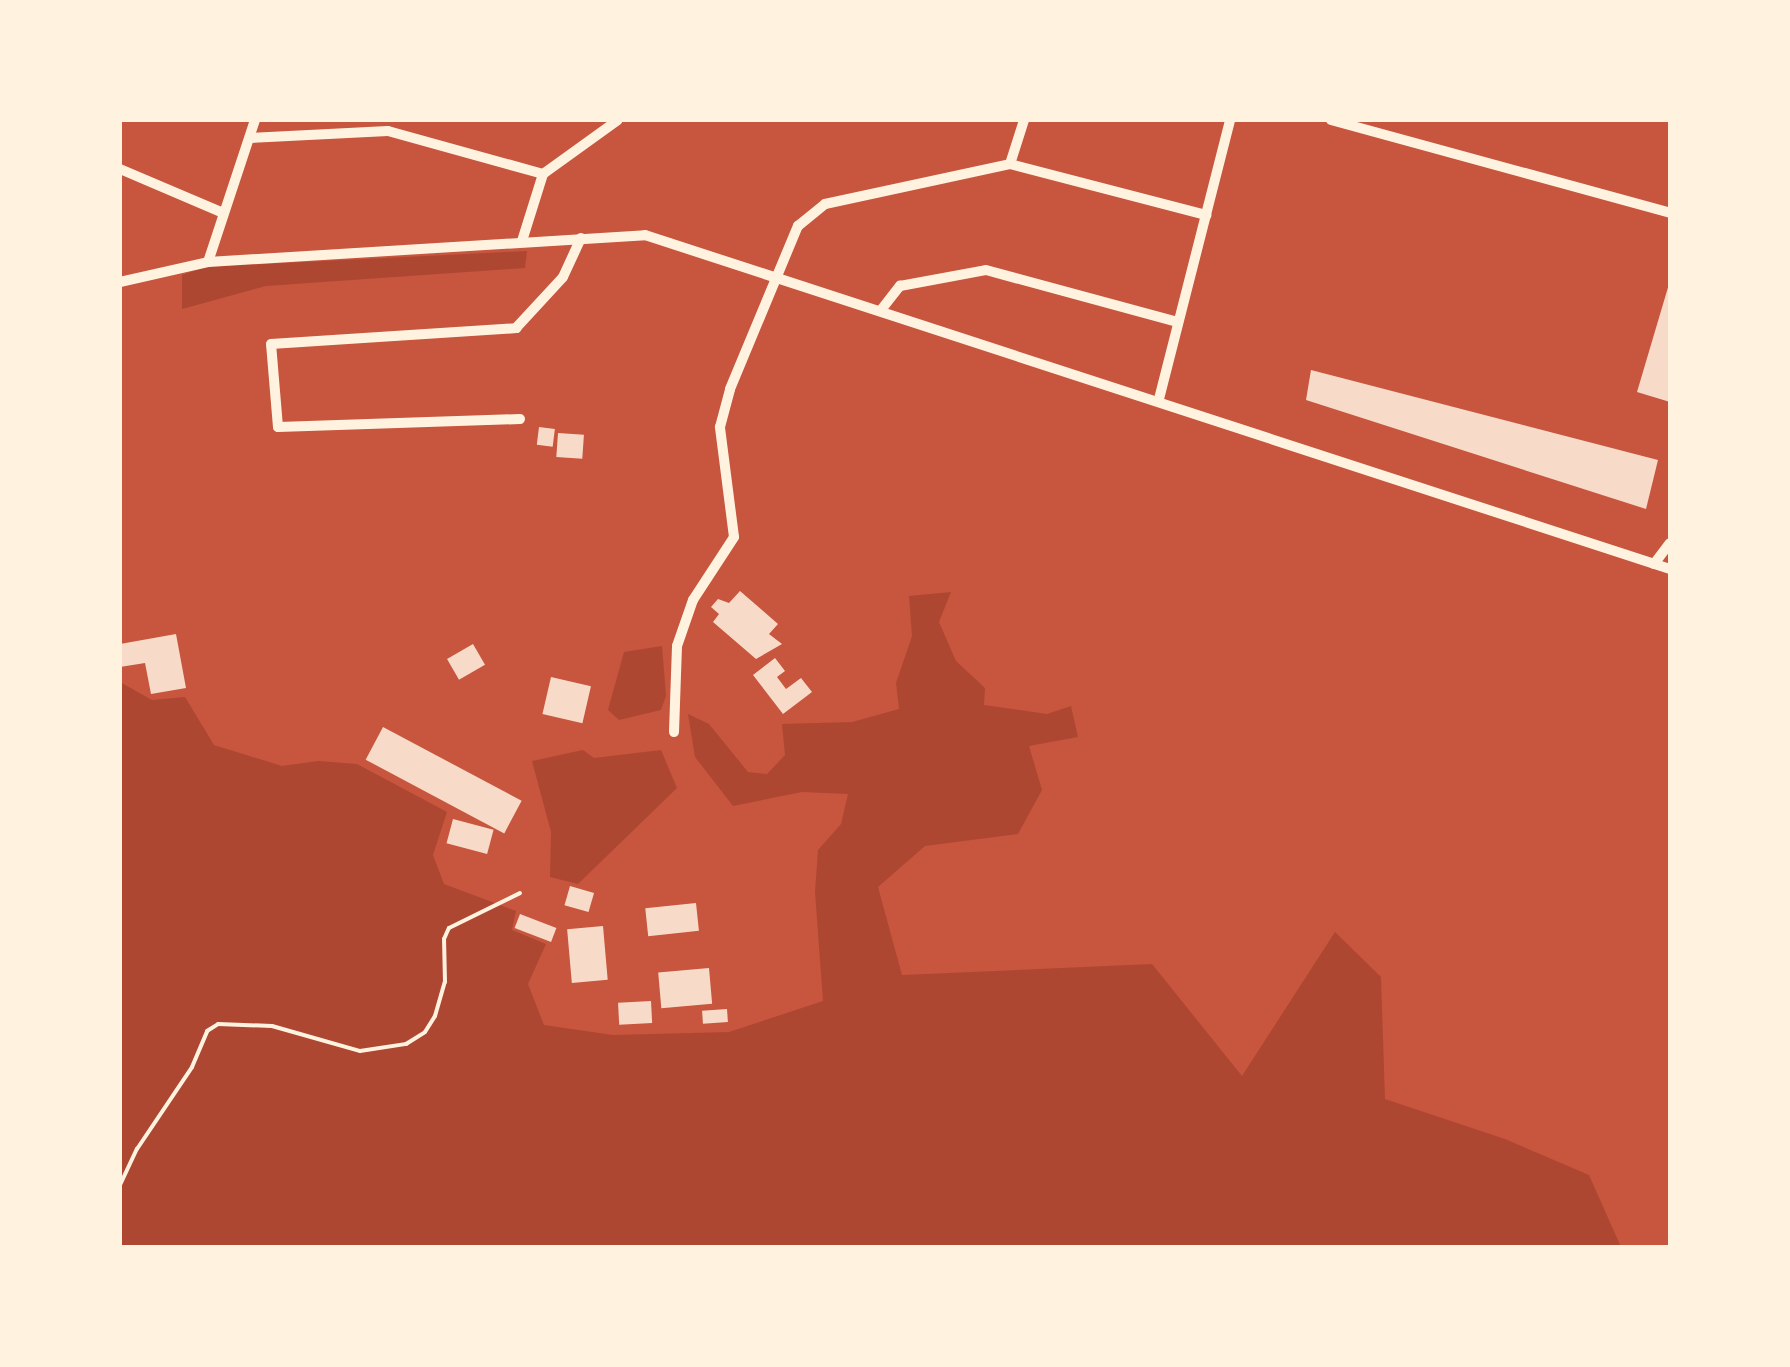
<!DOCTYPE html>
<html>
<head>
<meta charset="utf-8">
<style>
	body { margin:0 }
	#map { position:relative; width:1790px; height:1367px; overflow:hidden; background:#c8553d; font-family:"Fira Sans",sans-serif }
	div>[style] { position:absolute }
	.green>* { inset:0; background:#ae4732 }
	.building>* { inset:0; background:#f7dbc8; transform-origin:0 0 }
	.path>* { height:4px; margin:-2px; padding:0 2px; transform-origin:2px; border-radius:2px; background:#fff3e0 }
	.minor>* { height:10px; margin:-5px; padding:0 5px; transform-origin:5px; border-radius:5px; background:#fff3e0 }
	span { translate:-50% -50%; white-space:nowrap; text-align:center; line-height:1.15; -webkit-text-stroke:8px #fff3e0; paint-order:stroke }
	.frame { position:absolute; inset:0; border:122px solid #fff3e0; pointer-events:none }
</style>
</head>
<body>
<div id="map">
	<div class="green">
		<i style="clip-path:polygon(527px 251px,525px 268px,266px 286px,182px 309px,182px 275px,205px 267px)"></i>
		<i style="clip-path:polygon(951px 592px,939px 622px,956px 661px,985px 688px,984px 705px,1047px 714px,1071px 706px,1078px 737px,1029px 746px,1042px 790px,1018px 834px,925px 846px,878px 887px,902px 975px,1152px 964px,1242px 1076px,1335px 932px,1381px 977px,1385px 1099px,1505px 1139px,1589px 1175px,1621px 1247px,120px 1247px,120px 682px,152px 700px,185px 697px,214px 745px,282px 766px,318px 761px,357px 764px,447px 812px,433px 855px,444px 884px,516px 911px,512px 930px,546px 944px,528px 984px,544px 1025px,613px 1035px,729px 1032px,823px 1001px,815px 892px,818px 850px,841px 824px,848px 794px,802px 792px,733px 806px,695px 757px,688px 714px,709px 724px,748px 772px,767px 774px,785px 755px,782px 724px,852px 722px,899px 709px,896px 683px,912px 636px,909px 596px)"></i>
		<i style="clip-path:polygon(662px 646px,666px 696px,661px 710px,619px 720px,608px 710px,624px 652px)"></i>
		<i style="clip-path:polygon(583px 750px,594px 758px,661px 750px,677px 788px,578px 884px,550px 877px,551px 832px,532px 761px)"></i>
	</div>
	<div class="building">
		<i style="clip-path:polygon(1669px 284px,1670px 284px,1670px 402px,1637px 392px)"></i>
		<i style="clip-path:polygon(1311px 370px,1658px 460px,1646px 509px,1306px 400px)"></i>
		<i style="left:539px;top:427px;width:16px;height:18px;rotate:7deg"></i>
		<i style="left:558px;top:433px;width:26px;height:24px;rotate:4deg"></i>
		<i style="clip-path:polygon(740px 591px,778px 624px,769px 634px,782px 644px,756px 659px,713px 622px,719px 614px,711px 607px,718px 599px,729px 603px)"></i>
		<i style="clip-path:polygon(176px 634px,186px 688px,151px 694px,145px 663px,120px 667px,120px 644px)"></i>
		<i style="left:473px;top:644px;width:24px;height:30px;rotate:60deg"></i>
		<i style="clip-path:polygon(775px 658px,785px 671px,777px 677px,786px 689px,801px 678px,812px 692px,783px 714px,753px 675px)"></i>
		<i style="left:551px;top:677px;width:41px;height:38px;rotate:13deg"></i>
		<i style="left:383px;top:727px;width:157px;height:37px;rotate:28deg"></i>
		<i style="left:453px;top:819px;width:42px;height:25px;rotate:15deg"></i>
		<i style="left:570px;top:886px;width:25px;height:20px;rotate:16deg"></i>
		<i style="left:696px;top:903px;width:28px;height:51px;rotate:84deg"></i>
		<i style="left:520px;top:914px;width:39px;height:15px;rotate:21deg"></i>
		<i style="left:603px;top:926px;width:54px;height:36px;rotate:85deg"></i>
		<i style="left:709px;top:968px;width:36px;height:51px;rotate:85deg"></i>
		<i style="left:651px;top:1001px;width:22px;height:33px;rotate:87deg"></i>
		<i style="left:727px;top:1009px;width:13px;height:25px;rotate:86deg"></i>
	</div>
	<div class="path">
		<i style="left:120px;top:1185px;width:40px;rotate:-65deg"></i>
		<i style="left:137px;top:1149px;width:99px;rotate:-56.1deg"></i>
		<i style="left:192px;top:1067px;width:39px;rotate:-67deg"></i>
		<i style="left:207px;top:1031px;width:13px;rotate:-32deg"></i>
		<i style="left:218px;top:1024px;width:54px;rotate:2.1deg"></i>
		<i style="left:272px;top:1026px;width:91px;rotate:15.9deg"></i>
		<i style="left:360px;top:1051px;width:47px;rotate:-8.7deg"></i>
		<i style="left:406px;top:1044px;width:22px;rotate:-32deg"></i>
		<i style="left:425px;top:1032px;width:19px;rotate:-58deg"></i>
		<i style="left:435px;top:1016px;width:35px;rotate:-74deg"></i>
		<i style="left:445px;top:982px;width:43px;rotate:-91.3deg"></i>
		<i style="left:444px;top:939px;width:12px;rotate:-66deg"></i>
		<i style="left:449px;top:928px;width:79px;rotate:-26.2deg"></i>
	</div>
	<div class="minor">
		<i style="left:1331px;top:120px;width:352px;rotate:15.3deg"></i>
		<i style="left:250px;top:138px;width:138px;rotate:-2.9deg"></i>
		<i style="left:388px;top:131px;width:161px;rotate:15.5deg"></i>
		<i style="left:1010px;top:164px;width:46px;rotate:-72.3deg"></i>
		<i style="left:120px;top:169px;width:112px;rotate:23.1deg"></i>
		<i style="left:522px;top:241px;width:70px;rotate:-72.6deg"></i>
		<i style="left:543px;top:174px;width:92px;rotate:-35.8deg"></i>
		<i style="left:208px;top:262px;width:150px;rotate:-71.7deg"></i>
		<i style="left:120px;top:282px;width:90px;rotate:-12.8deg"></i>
		<i style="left:208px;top:262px;width:438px;rotate:-3.5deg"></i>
		<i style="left:645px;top:235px;width:1078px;rotate:18.05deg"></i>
		<i style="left:881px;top:310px;width:31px;rotate:-52deg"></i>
		<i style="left:900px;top:286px;width:87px;rotate:-10.5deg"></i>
		<i style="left:986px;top:270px;width:199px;rotate:15.2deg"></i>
		<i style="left:1159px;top:399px;width:288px;rotate:-75.7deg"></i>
		<i style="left:520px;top:419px;width:242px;rotate:178.1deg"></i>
		<i style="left:278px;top:427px;width:83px;rotate:-94.8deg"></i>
		<i style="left:271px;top:344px;width:246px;rotate:-3.7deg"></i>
		<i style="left:516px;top:328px;width:69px;rotate:-47.3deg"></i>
		<i style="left:563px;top:277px;width:43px;rotate:-65.2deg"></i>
		<i style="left:1654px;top:564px;width:26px;rotate:-53deg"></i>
		<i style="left:674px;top:732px;width:86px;rotate:-88deg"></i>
		<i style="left:677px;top:646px;width:49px;rotate:-70.8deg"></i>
		<i style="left:693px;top:600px;width:75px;rotate:-56.9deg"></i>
		<i style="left:734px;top:537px;width:111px;rotate:-97.3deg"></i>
		<i style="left:720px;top:427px;width:39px;rotate:-75deg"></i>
		<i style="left:730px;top:389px;width:177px;rotate:-67.4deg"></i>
		<i style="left:798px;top:226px;width:35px;rotate:-39deg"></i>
		<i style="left:825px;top:204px;width:189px;rotate:-12.2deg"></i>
		<i style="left:1010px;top:164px;width:203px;rotate:14.6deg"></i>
	</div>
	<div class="frame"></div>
</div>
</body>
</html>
